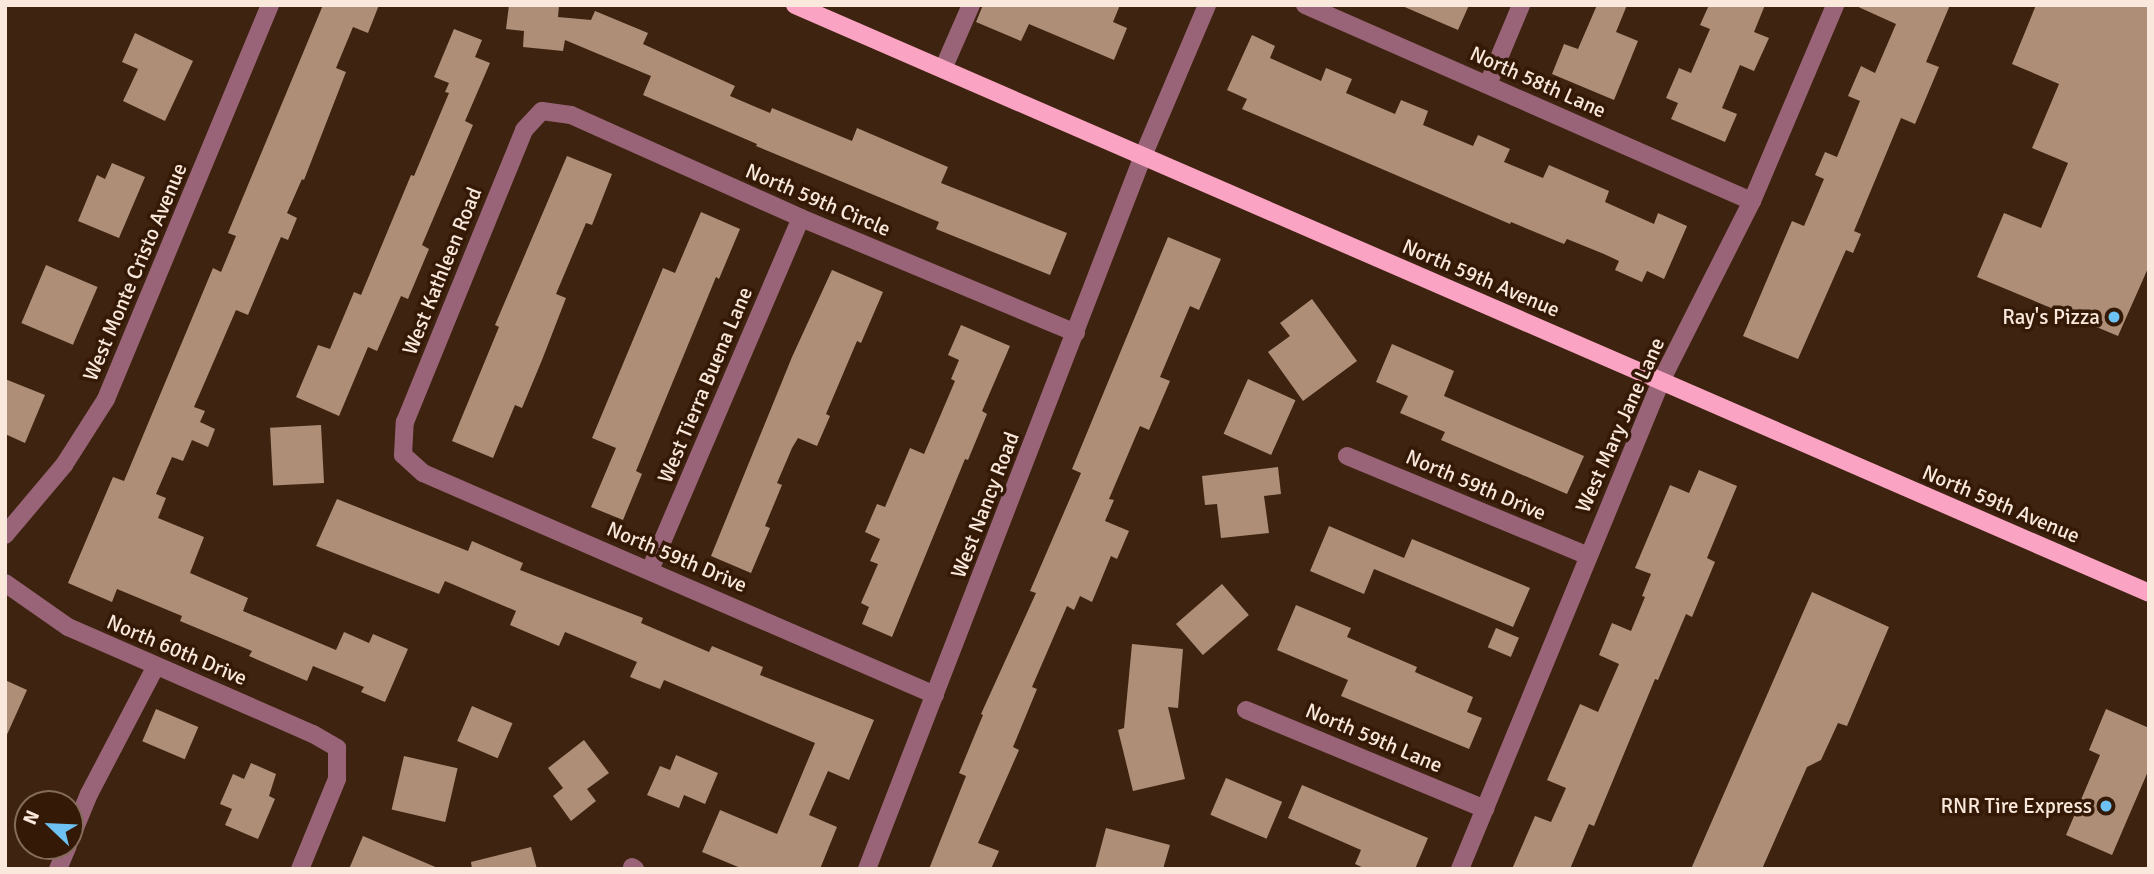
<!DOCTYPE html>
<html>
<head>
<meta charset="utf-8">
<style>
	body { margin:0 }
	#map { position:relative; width:2154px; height:874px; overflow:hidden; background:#3e2410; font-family:Signika,sans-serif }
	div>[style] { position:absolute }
	.building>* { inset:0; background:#ae8e77; transform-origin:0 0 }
	.minor>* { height:18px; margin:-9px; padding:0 9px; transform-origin:9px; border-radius:9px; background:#996477 }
	.major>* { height:18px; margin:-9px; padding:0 9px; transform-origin:9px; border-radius:9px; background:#faa3c3 }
	.dots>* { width:19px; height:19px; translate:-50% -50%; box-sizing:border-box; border:4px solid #341a06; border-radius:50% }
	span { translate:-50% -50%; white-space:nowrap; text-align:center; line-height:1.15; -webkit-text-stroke:7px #341a06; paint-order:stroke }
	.street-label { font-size:21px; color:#f9e8db }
	.poi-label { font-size:21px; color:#f9e8db }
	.right { translate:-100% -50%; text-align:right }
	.frame { position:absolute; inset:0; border:7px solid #f9e8db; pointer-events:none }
	.north { position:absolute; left:14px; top:790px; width:70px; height:70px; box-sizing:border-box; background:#341a06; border:2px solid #836c5b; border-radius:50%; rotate:293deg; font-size:19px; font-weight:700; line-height:28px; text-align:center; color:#f9e8db }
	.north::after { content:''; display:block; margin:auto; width:24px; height:32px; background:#6ec2f3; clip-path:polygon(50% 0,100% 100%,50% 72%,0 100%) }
</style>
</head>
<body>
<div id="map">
	<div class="building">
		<i style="clip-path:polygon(323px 5px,379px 5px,368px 33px,353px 27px,336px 68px,346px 72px,304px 180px,302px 179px,287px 213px,297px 218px,288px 240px,281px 237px,248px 315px,236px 310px,194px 407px,205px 411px,200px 422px,215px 429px,208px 447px,192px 440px,183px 461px,172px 457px,156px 494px,166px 498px,158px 518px,204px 537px,190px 573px,248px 598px,243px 611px,336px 650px,344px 632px,369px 643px,373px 634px,408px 649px,385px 702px,361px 692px,364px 687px,313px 666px,307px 681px,249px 656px,252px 651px,180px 621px,182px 616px,117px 589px,112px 602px,68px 583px,113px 477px,124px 481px,213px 268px,221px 272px,236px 236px,228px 233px)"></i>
		<i style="clip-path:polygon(509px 5px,559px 5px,558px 17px,591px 20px,595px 11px,648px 33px,643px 44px,735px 86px,730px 96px,770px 113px,772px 108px,852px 141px,857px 128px,948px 167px,941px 183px,1067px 233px,1050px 275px,936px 229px,939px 222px,756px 146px,757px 144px,643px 95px,651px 76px,565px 40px,563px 51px,523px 47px,524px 31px,506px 29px)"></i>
		<i style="clip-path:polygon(983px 5px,1120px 5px,1113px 22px,1127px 28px,1114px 60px,1029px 24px,1021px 41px,976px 22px)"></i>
		<i style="clip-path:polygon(1400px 5px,1469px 5px,1458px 30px)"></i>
		<i style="clip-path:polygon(1597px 5px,1627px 5px,1616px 32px,1638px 41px,1614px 100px,1552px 74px,1564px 44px,1578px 49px)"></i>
		<i style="clip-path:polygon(1709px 5px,1765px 5px,1754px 32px,1769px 38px,1754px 71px,1740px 65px,1722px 108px,1737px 114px,1725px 142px,1671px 119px,1678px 103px,1666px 98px,1679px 68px,1691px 73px,1710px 29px,1700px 25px)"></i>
		<i style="clip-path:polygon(1854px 5px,1950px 5px,1926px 62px,1939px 67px,1915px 124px,1901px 118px,1854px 231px,1861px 234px,1853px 253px,1846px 250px,1798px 359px,1743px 336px,1792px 221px,1804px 226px,1824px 179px,1815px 175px,1825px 152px,1837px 157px,1860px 101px,1848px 96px,1861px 66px,1875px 73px,1896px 24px)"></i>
		<i style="clip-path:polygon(2036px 5px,2149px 5px,2149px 266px,2118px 336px,1977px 277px,2004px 213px,2041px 228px,2068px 163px,2032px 148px,2059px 84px,2012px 64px)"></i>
		<i style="clip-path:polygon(454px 29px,482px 40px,475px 57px,490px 63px,465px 121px,473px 125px,422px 245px,429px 249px,408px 299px,401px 296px,377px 351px,368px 347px,339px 416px,296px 397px,318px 345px,330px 349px,354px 292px,361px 295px,411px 175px,414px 176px,449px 93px,445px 92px,449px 83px,434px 77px)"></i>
		<i style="clip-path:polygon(135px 33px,193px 61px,165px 121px,123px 101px,138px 69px,122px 62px)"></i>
		<i style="clip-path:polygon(1252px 35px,1275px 46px,1270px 58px,1321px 81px,1326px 68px,1352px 79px,1346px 93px,1395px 114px,1401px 100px,1428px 111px,1423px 125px,1473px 146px,1478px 135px,1510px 149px,1504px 162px,1543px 178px,1549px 165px,1609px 191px,1605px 202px,1654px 224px,1658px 213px,1687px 226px,1664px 279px,1647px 271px,1642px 282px,1615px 270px,1619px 261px,1604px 254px,1567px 239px,1564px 244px,1511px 222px,1510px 224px,1242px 109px,1247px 99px,1227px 90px)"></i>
		<i style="clip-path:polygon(567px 156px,612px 174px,592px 225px,586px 223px,556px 294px,566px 298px,542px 360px,522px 408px,515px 405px,493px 458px,452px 441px,499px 327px,495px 325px)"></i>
		<i style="clip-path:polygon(112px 163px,145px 177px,119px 238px,78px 221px,97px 175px,105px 179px)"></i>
		<i style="clip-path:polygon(701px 212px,740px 229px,719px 279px,716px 277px,636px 471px,642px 474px,623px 520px,591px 507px,616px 448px,592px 438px,663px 268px,675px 273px)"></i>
		<i style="clip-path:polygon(1168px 237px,1221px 259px,1199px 310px,1190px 306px,1160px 377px,1170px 381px,1149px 430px,1140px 426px,1109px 499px,1114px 500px,1105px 521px,1129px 531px,1117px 559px,1111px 556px,1092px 602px,1080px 596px,1074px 610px,1067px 606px,1032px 687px,1037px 689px,1013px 747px,1019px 750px,978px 843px,999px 851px,991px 869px,929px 869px,966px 776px,959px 773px,983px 715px,981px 714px,1036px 593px,1030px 591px,1081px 473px,1072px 469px)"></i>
		<i style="left:46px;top:265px;width:56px;height:63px;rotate:23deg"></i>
		<i style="clip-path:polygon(832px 270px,883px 292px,861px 343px,857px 341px,826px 414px,830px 416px,817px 446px,798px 438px,792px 448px,777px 483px,782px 485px,765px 526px,770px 528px,751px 573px,711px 556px,792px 357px)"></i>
		<i style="clip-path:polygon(1312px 299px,1357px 361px,1303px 401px,1268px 352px,1290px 336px,1280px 323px)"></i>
		<i style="clip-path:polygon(961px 325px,1010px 346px,982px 411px,987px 414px,968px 460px,965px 459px,892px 637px,862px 624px,869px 607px,861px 603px,878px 564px,870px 561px,880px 539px,865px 532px,877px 504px,885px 507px,910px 448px,924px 454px,955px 381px,951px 379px,959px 360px,948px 355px)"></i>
		<i style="clip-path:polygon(1392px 344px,1454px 371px,1444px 396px,1584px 456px,1567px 494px,1441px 440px,1445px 432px,1400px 413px,1408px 396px,1376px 382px)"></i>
		<i style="clip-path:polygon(5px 379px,45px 395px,25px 443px,5px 434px)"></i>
		<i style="left:1248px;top:379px;width:52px;height:60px;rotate:24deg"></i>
		<i style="left:321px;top:425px;width:58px;height:51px;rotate:87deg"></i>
		<i style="clip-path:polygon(1278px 467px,1281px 494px,1264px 496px,1269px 533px,1221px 538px,1217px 504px,1205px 505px,1202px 476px)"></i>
		<i style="clip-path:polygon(1699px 470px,1737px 486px,1707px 558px,1715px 562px,1692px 617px,1686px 614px,1658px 680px,1655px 679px,1594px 826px,1589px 824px,1570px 869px,1512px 869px,1535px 816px,1551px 822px,1566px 788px,1547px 780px,1580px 704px,1598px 712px,1619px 664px,1599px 655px,1612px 623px,1631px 631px,1645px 597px,1642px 596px,1651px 574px,1635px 568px,1670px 485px,1689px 493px)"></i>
		<i style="clip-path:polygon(337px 499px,468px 551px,472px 541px,523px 563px,520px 570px,643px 618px,641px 623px,709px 652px,712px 646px,763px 667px,760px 675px,874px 720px,849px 780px,828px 771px,809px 815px,837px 827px,820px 869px,743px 869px,702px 852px,720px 810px,777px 834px,815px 743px,664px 680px,660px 689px,630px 677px,637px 662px,565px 632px,559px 646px,510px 625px,516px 611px,445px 581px,439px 594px,316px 546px)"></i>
		<i style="clip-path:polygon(1329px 526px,1404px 558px,1412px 539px,1530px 588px,1513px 627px,1374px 569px,1364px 594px,1310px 571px)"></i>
		<i style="left:1222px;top:584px;width:41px;height:61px;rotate:49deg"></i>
		<i style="clip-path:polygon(1812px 592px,1889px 627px,1847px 726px,1838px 723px,1821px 760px,1807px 767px,1762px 869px,1691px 869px)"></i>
		<i style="clip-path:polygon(1296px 605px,1351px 628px,1347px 637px,1417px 667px,1415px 672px,1473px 697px,1467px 712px,1482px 718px,1469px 749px,1341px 696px,1348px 680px,1277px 650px)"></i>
		<i style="left:1496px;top:628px;width:25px;height:21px;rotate:23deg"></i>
		<i style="clip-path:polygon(1132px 644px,1183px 649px,1178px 708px,1168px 707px,1185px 779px,1133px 791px,1118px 730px,1124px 728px)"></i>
		<i style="clip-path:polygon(5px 680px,27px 690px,5px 739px)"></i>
		<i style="left:472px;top:706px;width:44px;height:38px;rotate:23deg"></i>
		<i style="left:156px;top:709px;width:46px;height:35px;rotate:23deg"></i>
		<i style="clip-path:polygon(2106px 709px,2149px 728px,2149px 769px,2112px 855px,2066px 835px,2100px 755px,2089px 750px)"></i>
		<i style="clip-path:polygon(584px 740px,609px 773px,587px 789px,596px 801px,571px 821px,553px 796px,563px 788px,548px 768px)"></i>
		<i style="clip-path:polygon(676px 755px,718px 773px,705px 804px,684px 795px,679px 808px,647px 795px,660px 766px,670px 770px)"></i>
		<i style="left:404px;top:756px;width:55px;height:55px;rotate:13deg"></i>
		<i style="clip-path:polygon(251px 763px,276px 774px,269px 796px,275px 799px,258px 839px,225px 825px,232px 809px,220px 804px,233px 774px,244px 779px)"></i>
		<i style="left:1226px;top:778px;width:61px;height:40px;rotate:23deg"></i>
		<i style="clip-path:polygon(1302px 785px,1428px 838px,1415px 869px,1366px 869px,1355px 864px,1361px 850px,1288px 818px)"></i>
		<i style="clip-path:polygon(1106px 828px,1170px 845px,1163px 869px,1095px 869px)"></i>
		<i style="clip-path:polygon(363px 836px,440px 869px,349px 869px)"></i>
		<i style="clip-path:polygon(531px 847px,537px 869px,472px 869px,471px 862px)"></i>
	</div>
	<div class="minor">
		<i style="left:1305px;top:5px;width:488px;rotate:23.7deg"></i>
		<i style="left:943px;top:69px;width:70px;rotate:-66.4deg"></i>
		<i style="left:1488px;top:84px;width:86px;rotate:-67.3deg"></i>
		<i style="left:1347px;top:456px;width:261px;rotate:22.5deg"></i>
		<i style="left:5px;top:535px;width:92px;rotate:-49.9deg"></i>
		<i style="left:64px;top:465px;width:78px;rotate:-57.5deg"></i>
		<i style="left:106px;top:399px;width:427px;rotate:-67.4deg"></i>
		<i style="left:650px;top:570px;width:383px;rotate:-66.8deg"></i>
		<i style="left:5px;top:583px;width:77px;rotate:34.9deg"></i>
		<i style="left:68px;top:627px;width:267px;rotate:23.6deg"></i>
		<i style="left:313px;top:734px;width:28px;rotate:30deg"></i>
		<i style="left:337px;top:748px;width:31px;rotate:90deg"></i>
		<i style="left:337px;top:779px;width:97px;rotate:112.3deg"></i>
		<i style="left:935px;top:695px;width:558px;rotate:-156.56deg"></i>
		<i style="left:423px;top:473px;width:27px;rotate:-138deg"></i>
		<i style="left:403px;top:455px;width:33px;rotate:-87deg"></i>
		<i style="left:405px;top:422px;width:315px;rotate:-67.8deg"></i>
		<i style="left:524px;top:130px;width:26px;rotate:-47deg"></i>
		<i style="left:542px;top:111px;width:29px;rotate:8deg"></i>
		<i style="left:571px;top:115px;width:252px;rotate:24.1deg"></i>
		<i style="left:801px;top:218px;width:298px;rotate:22.7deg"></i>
		<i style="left:1246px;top:710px;width:259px;rotate:22.5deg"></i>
		<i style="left:70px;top:840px;width:50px;rotate:-67.6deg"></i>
		<i style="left:89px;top:794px;width:144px;rotate:-62.4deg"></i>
		<i style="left:632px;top:867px;width:4px;rotate:34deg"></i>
		<i style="left:58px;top:869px;width:25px;rotate:-67deg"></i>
		<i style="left:867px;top:869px;width:765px;rotate:-68.84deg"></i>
		<i style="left:1143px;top:156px;width:164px;rotate:-67deg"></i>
		<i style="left:1460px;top:869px;width:528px;rotate:-67.61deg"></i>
		<i style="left:1661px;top:381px;width:202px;rotate:-63.2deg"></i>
		<i style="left:1752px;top:201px;width:213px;rotate:-67deg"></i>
	</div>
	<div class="major">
		<i style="left:795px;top:5px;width:1476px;rotate:23.47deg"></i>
	</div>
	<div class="dots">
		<i style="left:2114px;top:317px;background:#6ec2f3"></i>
		<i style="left:2106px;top:806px;background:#6ec2f3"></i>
	</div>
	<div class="street-label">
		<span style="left:1538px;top:82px;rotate:24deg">North 58th Lane</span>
		<span style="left:818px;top:200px;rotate:23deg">North 59th Circle</span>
		<span style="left:442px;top:271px;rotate:-68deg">West Kathleen Road</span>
		<span style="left:135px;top:272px;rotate:-67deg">West Monte Cristo Avenue</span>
		<span style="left:1481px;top:278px;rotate:23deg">North 59th Avenue</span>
		<span style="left:705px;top:385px;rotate:-67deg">West Tierra Buena Lane</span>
		<span style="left:1620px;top:425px;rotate:-66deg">West Mary Jane Lane</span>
		<span style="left:1476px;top:485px;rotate:23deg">North 59th Drive</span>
		<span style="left:2001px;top:504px;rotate:23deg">North 59th Avenue</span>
		<span style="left:985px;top:505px;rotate:-69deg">West Nancy Road</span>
		<span style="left:677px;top:557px;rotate:23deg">North 59th Drive</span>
		<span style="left:177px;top:650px;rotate:23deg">North 60th Drive</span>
		<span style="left:1374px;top:738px;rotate:23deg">North 59th Lane</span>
	</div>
	<div class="poi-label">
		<span class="right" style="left:2100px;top:317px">Ray's Pizza</span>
		<span class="right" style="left:2092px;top:806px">RNR Tire Express</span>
	</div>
	<div class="frame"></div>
	<div class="north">N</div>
</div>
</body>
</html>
